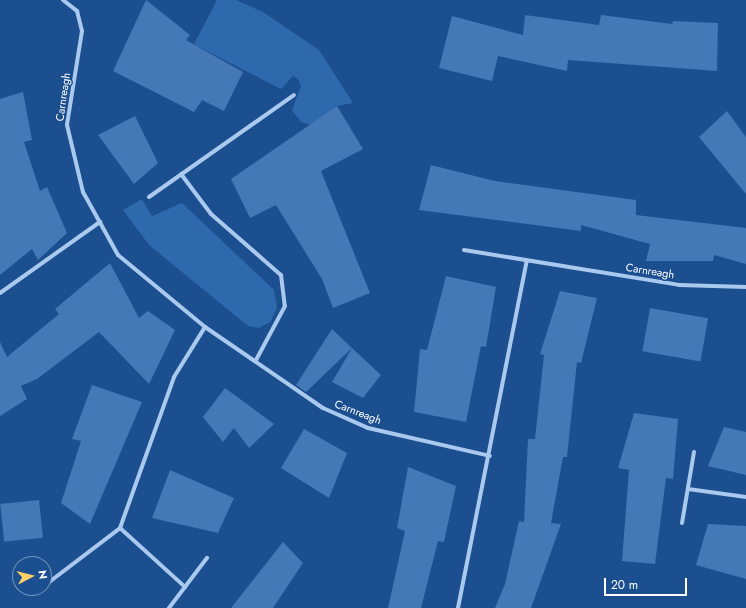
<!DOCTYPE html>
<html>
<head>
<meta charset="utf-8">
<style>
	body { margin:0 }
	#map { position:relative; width:746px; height:608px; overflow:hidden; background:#1b4f8f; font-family:Jost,sans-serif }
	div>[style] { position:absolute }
	.green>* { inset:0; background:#2e69ad }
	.building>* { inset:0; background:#4478b7; transform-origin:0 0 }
	.minor>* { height:4px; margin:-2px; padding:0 2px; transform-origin:2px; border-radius:2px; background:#a9c9ee }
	span { translate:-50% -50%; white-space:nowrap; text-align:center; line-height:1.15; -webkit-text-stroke:3px #1b4f8f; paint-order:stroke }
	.street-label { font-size:11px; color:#fff }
	.north { position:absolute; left:12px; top:556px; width:40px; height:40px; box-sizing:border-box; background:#1b4f8f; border:1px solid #7695bc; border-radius:50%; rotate:83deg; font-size:11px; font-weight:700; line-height:16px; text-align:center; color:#fff }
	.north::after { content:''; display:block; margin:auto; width:14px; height:18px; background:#ffd166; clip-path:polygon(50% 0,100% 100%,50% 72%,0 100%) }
	.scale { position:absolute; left:604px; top:578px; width:83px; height:18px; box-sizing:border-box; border:2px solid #fff; border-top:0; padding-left:5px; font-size:12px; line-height:14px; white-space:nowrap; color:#fff; -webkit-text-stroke:3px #1b4f8f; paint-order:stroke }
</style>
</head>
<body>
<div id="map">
	<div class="green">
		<i style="clip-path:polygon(217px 0,236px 0,263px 12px,319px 50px,353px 103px,337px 106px,311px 125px,301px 122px,292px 110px,301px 86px,298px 79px,293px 76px,281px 89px,199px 47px,194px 44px)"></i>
		<i style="clip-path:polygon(142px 199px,152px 216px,182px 203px,274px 290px,277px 308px,270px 322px,259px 328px,248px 326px,149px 245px,123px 210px)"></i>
	</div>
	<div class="building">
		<i style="clip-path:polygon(146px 0,190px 35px,186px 40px,243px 72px,224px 111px,202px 100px,194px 112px,113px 71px)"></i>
		<i style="clip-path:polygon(525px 15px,599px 25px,601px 15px,672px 24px,673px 21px,718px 23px,717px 71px,568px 60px,567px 71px,498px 56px,492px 81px,439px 68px,452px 16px,523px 35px)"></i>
		<i style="clip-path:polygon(23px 92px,32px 140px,24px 142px,40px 191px,47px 187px,67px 233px,38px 260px,32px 249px,0 275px,0 99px)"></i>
		<i style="clip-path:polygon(337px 106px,363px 149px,321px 171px,370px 293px,333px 308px,322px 279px,276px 205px,250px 218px,231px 179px)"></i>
		<i style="clip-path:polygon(727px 111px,746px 137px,746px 194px,699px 137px)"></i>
		<i style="clip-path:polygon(135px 116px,158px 163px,134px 184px,98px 135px)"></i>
		<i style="clip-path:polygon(431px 165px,495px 181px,636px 200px,636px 215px,746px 228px,746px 264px,714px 255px,713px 261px,646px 261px,650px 244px,581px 225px,581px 231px,419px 210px)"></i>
		<i style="clip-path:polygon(110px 263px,139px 318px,148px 311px,175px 330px,149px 384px,99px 332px,37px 379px,21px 386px,27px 399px,0 416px,0 342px,7px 357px,59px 314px,55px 309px)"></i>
		<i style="clip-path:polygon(446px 276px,496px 287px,486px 347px,481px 346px,466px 422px,414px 412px,420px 349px,427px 350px)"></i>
		<i style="clip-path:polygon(560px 291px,597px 298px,581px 363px,577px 362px,567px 457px,563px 457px,551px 523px,561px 524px,531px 608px,495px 608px,505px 584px,519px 521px,524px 522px,528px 439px,535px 439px,544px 355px,540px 354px)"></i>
		<i style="left:650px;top:308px;width:59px;height:44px;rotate:10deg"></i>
		<i style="clip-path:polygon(332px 329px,352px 348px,306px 392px,296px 385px)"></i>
		<i style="clip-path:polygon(352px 348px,381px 375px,363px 398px,332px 382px)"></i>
		<i style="clip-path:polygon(92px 385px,142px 402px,90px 524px,61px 503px,81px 441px,72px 439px)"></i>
		<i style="clip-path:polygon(225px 388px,274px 424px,249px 448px,234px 428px,223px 442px,203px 417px)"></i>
		<i style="clip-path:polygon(634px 413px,678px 419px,673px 479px,666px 478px,655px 564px,622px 561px,629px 470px,618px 468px)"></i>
		<i style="clip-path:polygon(724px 427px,746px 432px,746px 475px,708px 466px)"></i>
		<i style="clip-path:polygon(304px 429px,347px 453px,329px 498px,281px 468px)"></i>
		<i style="clip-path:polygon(408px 467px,456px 486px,444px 542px,438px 541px,421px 608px,388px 608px,405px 531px,397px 528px)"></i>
		<i style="clip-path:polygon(170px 470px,234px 498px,218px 533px,152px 518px)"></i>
		<i style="left:39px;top:500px;width:38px;height:39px;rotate:84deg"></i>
		<i style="clip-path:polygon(708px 524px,746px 526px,746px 579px,696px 565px)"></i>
		<i style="clip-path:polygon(283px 542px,303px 563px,273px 608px,231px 608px)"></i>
	</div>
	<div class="minor">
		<i style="left:63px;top:0;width:18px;rotate:38deg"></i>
		<i style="left:77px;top:11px;width:21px;rotate:76deg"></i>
		<i style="left:82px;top:31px;width:95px;rotate:99.1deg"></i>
		<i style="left:67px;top:125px;width:69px;rotate:76.6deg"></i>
		<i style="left:83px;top:192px;width:72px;rotate:60.9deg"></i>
		<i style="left:118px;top:255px;width:113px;rotate:39.6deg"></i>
		<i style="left:205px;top:327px;width:143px;rotate:34.5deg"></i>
		<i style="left:323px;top:408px;width:49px;rotate:24deg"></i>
		<i style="left:368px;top:428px;width:125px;rotate:12.9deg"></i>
		<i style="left:181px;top:174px;width:50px;rotate:53.1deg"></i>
		<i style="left:211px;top:214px;width:93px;rotate:41.1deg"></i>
		<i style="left:281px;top:275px;width:31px;rotate:83deg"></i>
		<i style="left:285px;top:306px;width:61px;rotate:118.2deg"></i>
		<i style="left:149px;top:197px;width:177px;rotate:-35.1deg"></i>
		<i style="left:464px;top:250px;width:218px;rotate:9.2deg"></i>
		<i style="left:679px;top:285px;width:67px;rotate:1.7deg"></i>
		<i style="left:0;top:293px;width:123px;rotate:-35.4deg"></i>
		<i style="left:688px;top:489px;width:59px;rotate:7.9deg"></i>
		<i style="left:682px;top:523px;width:72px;rotate:-80.4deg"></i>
		<i style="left:120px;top:528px;width:88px;rotate:42.2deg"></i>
		<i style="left:44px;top:586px;width:96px;rotate:-37.3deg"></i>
		<i style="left:120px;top:528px;width:160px;rotate:-70.3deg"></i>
		<i style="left:174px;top:377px;width:59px;rotate:-58.2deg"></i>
		<i style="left:40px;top:589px;width:1px;rotate:-45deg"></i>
		<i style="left:169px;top:608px;width:63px;rotate:-52.8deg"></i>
		<i style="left:458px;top:608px;width:354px;rotate:-78.8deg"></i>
	</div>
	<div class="street-label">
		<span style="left:63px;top:97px;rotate:-82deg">Carnreagh</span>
		<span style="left:650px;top:271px;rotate:9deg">Carnreagh</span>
		<span style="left:358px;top:412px;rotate:21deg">Carnreagh</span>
	</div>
	<div class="north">N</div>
	<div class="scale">20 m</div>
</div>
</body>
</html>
